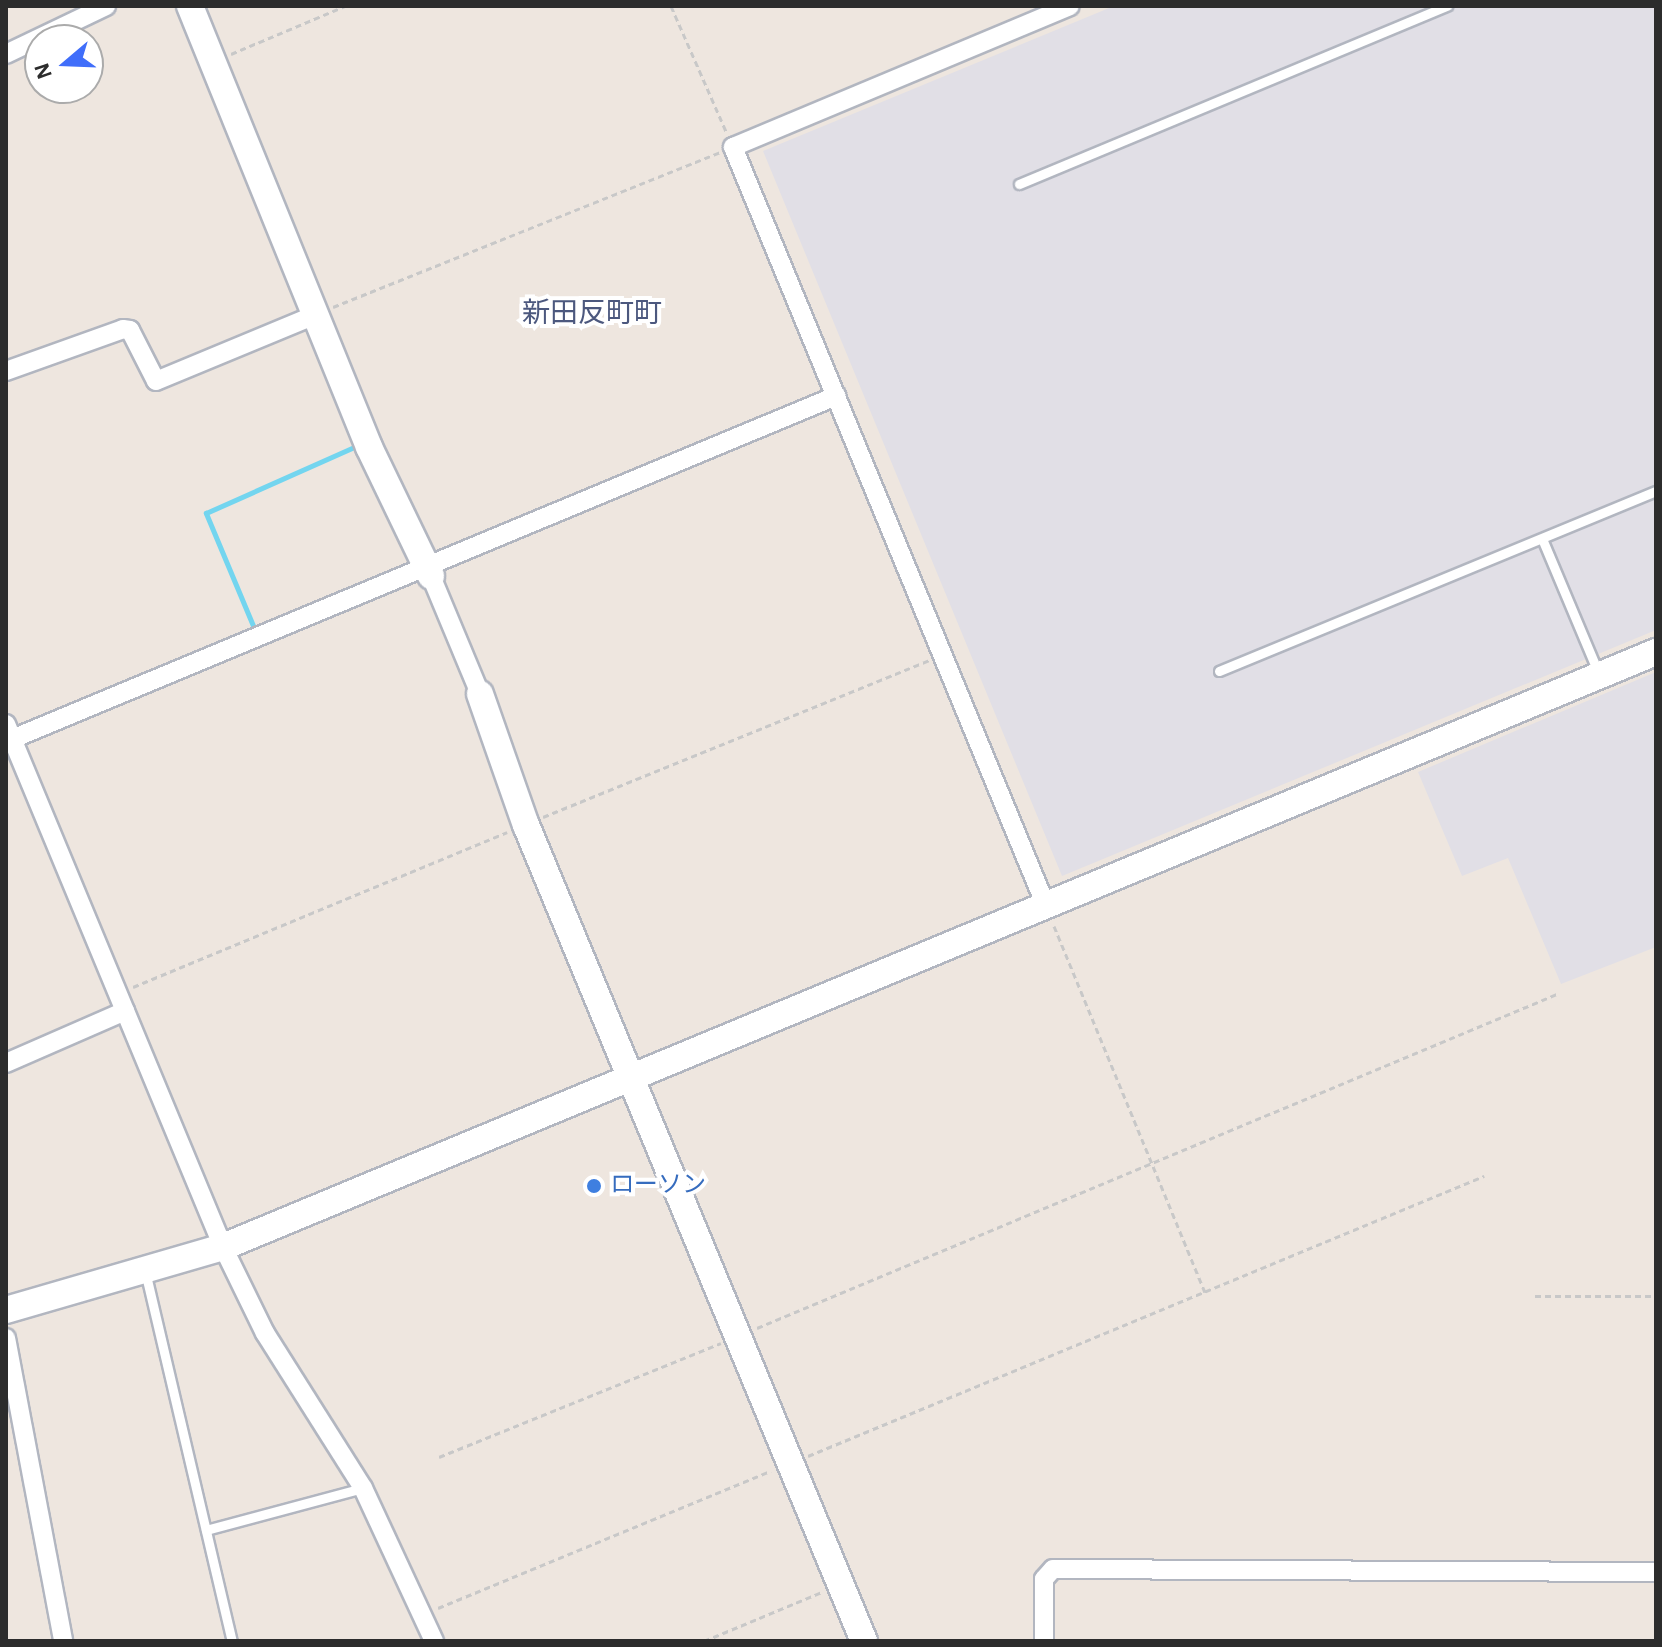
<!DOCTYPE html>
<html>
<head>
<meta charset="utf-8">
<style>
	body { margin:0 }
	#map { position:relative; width:1662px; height:1647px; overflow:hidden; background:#eee6df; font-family:"Alegreya Sans","Noto Sans JP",sans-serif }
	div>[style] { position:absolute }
	.industrial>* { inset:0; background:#e1dfe6 }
	.stream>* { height:5px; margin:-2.5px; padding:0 2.5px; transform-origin:2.5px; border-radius:2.5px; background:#73d5ef }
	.path>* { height:3px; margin-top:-1.5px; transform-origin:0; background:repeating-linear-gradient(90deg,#c8c8c8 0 6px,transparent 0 10px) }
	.roads { filter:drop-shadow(2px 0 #b2b6c0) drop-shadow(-2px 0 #b2b6c0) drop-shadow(0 2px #b2b6c0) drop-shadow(0 -2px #b2b6c0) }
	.lane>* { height:9px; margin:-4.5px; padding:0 4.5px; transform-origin:4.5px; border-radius:4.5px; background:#fff }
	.street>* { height:18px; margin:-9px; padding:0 9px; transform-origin:9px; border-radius:9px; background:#fff }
	.secondary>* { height:26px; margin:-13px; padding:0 13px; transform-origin:13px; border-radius:13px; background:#fff }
	.dots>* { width:22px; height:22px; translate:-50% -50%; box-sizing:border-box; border:4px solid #fff; border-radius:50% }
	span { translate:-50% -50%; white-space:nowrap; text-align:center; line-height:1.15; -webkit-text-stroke:8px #fff; paint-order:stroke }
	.shop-label { font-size:24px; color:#366cbe }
	.left { translate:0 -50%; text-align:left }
	.quarter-label { font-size:28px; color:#4c587e }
	.frame { position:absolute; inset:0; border:8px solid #2c2c2c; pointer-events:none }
	.north { position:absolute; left:24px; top:24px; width:80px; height:80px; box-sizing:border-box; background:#fff; border:2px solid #ababab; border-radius:50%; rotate:251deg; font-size:22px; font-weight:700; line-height:32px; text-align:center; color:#2c2c2c }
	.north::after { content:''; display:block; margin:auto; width:28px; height:36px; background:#406efa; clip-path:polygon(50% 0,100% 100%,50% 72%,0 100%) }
</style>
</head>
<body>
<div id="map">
	<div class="industrial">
		<i style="clip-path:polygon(1114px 6px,1656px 6px,1656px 630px,1062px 876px,763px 151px)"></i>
		<i style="clip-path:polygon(1656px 672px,1656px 947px,1561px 984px,1508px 858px,1462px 876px,1418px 772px)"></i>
	</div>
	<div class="stream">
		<i style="left:87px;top:698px;width:181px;rotate:-22.7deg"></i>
		<i style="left:254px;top:628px;width:125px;rotate:-112.7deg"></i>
		<i style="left:206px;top:513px;width:167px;rotate:-24deg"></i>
	</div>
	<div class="path">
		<i style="left:671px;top:6px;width:137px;rotate:66.3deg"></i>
		<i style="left:231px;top:54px;width:124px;rotate:-22.8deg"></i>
		<i style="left:333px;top:307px;width:417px;rotate:-21.8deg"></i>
		<i style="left:543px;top:817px;width:417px;rotate:-22.1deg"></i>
		<i style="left:1054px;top:926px;width:396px;rotate:67.6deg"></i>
		<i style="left:133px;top:987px;width:405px;rotate:-22.5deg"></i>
		<i style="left:1535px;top:1296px;width:121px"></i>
		<i style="left:757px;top:1328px;width:867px;rotate:-22.66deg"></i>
		<i style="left:808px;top:1456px;width:732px;rotate:-22.5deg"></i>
		<i style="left:439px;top:1457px;width:304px;rotate:-22deg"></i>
		<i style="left:438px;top:1608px;width:360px;rotate:-22.4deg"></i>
		<i style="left:704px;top:1641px;width:128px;rotate:-22.6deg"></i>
	</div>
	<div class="roads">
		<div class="lane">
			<i style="left:1019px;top:184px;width:464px;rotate:-22.6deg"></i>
			<i style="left:1543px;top:541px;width:142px;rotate:67.2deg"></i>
			<i style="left:1219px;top:671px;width:473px;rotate:-22.4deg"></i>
			<i style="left:145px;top:1271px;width:380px;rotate:76.8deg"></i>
			<i style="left:206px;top:1530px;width:163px;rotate:-15deg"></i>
		</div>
		<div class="street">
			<i style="left:6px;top:54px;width:111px;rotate:-25.6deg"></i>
			<i style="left:6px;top:371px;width:124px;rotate:-19.7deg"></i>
			<i style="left:123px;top:329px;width:7px;rotate:8deg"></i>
			<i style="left:130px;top:330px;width:57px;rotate:63deg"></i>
			<i style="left:156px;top:381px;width:172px;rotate:-22.5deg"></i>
			<i style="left:431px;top:576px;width:128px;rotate:67.4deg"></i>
			<i style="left:6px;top:724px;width:566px;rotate:67.47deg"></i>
			<i style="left:223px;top:1247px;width:96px;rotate:64deg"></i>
			<i style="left:265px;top:1333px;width:183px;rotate:57.7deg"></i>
			<i style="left:363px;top:1488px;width:169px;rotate:65.1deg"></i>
			<i style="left:12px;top:739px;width:893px;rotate:-22.6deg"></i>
			<i style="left:1046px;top:906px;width:821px;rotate:-112.41deg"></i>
			<i style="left:733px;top:147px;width:365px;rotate:-22.7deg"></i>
			<i style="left:6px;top:1063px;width:130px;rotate:-23.6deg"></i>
			<i style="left:6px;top:1338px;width:308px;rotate:79.3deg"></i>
			<i style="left:1044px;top:1641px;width:62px;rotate:-90deg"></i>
			<i style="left:1044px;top:1579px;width:13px;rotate:-48deg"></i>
			<i style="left:1053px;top:1569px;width:603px;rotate:0.29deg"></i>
		</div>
		<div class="secondary">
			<i style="left:190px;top:6px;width:476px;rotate:67.9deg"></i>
			<i style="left:369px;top:447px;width:143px;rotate:64.3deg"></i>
			<i style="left:480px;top:694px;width:139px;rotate:70.7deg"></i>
			<i style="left:526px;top:825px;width:883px;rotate:67.5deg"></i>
			<i style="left:6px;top:1310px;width:226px;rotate:-16.2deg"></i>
			<i style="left:223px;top:1247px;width:1552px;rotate:-22.55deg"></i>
		</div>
	</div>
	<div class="dots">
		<i style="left:594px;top:1186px;background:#3f7fe0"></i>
	</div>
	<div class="shop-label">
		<span class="left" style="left:610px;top:1186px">ローソン</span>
	</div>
	<div class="quarter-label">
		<span style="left:592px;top:314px">新田反町町</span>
	</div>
	<div class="frame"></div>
	<div class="north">N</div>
</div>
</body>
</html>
